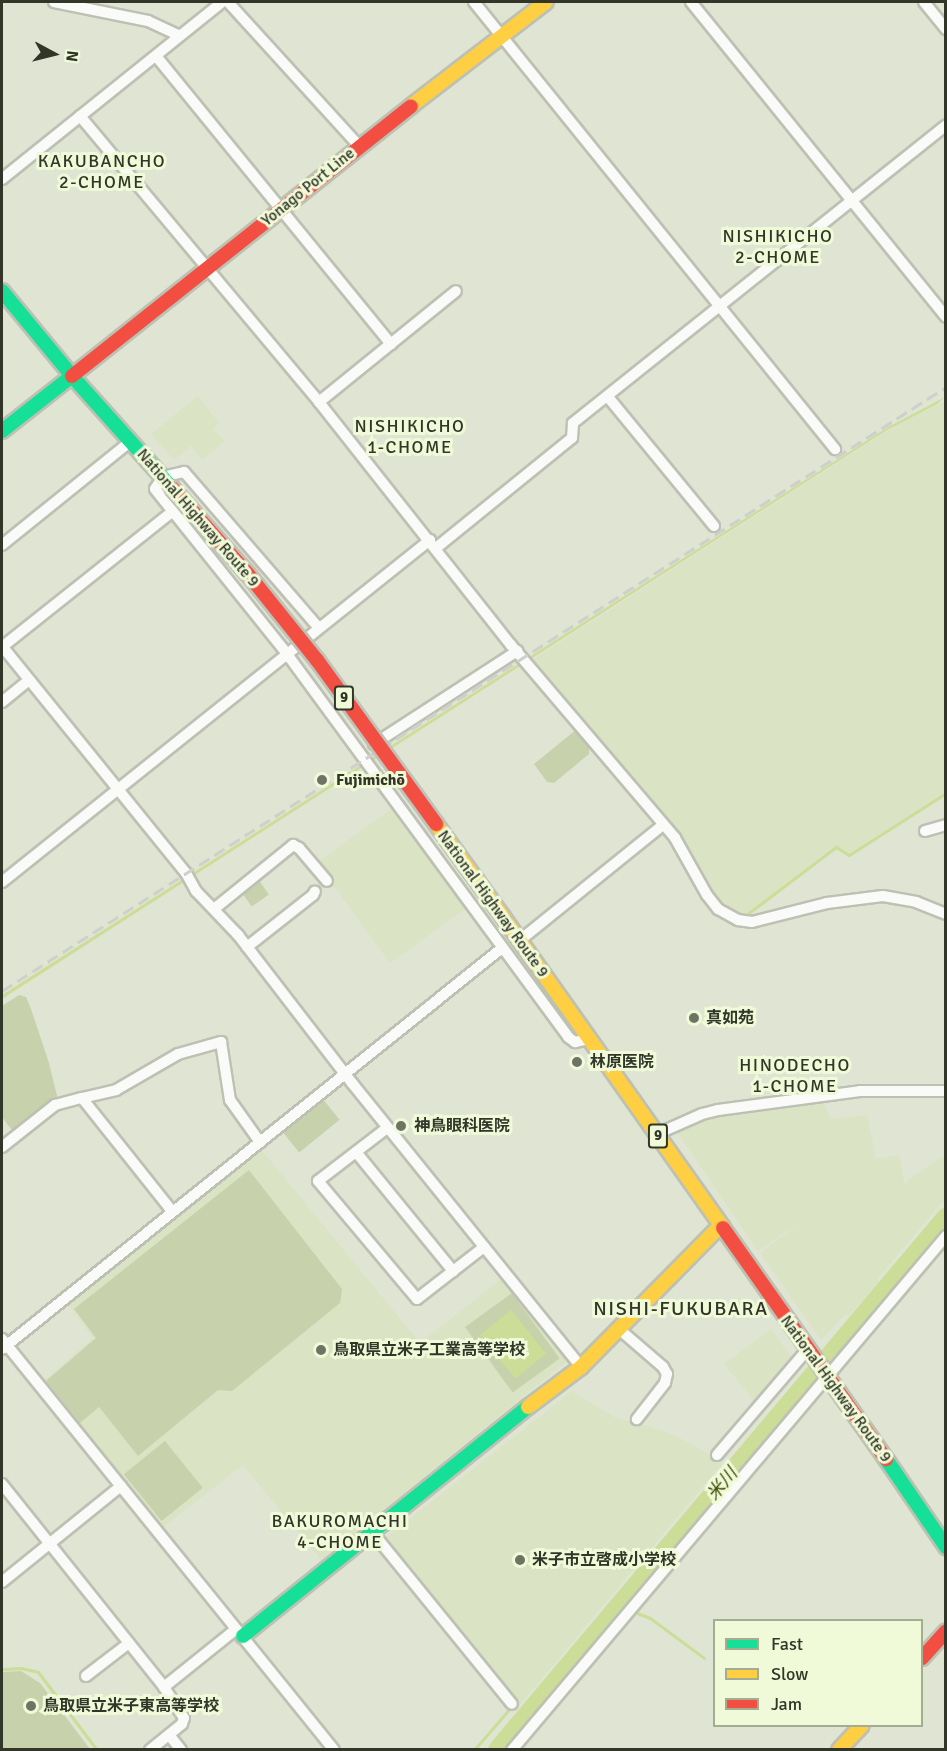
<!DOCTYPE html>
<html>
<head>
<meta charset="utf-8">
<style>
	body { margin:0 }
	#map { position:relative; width:947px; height:1751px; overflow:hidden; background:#e0e5d3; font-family:Signika,"Noto Sans JP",sans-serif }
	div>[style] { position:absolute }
	.built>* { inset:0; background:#dae3c4; transform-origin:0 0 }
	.green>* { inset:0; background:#c7d1ab; transform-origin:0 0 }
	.water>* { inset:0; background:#ccdd97; transform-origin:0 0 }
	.stream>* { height:3px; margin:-1.5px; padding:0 1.5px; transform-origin:1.5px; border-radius:1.5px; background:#ccdd97 }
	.river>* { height:20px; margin:-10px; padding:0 10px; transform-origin:10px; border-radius:10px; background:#ccdd97 }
	.roads { filter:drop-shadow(2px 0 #bdc1b3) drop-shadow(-2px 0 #bdc1b3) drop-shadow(0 2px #bdc1b3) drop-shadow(0 -2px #bdc1b3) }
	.street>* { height:10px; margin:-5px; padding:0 5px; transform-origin:5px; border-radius:5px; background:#fafbf8 }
	.fast>* { height:14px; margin:-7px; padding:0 7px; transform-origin:7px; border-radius:7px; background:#16e098 }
	.slow>* { height:14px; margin:-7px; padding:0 7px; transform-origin:7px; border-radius:7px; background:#ffcf43 }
	.jam>* { height:14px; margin:-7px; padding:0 7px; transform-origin:7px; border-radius:7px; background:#f24e42 }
	.rail>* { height:3px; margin-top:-1.5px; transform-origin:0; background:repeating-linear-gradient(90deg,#cfd0cb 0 12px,transparent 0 18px) }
	.bridges { filter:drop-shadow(2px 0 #bfc2b9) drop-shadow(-2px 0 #bfc2b9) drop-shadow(0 2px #bfc2b9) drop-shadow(0 -2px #bfc2b9) }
	.slow-bridge>* { height:14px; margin:-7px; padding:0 7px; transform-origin:7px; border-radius:7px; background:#ffcf43 }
	.jam-bridge>* { height:14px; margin:-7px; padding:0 7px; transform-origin:7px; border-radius:7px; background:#f24e42 }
	.dots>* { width:16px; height:16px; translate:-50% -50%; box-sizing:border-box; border:3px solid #f0fad8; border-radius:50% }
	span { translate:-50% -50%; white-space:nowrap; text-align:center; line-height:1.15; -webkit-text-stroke:6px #f0fad8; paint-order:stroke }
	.shield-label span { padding:2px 4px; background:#f0fad8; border:2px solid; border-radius:4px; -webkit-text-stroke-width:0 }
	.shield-label { font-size:15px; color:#323629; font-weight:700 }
	.street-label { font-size:16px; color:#323629 }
	.poi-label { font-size:16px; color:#323629; font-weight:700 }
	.left { translate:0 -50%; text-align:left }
	.neighbourhood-label { font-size:18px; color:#323629; letter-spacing:1.5px }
	.water-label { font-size:18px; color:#3f4c04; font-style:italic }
	.quarter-label { font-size:20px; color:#323629; letter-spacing:1.5px }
	.frame { position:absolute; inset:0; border:3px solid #323629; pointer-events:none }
	.legend { position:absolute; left:713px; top:1619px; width:210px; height:108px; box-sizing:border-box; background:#f0fad8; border:2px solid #a4ac92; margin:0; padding:8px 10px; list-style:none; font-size:18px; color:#323629 }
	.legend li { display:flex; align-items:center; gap:12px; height:30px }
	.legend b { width:30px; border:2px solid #a4ac92 }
	.north { position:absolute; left:24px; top:24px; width:60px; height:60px; -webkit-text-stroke:4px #f0fad8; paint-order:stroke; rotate:97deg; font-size:16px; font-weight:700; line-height:24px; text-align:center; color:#323629 }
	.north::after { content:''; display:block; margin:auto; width:21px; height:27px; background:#323629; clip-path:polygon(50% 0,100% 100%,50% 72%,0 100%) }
</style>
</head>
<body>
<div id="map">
	<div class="built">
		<i style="clip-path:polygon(198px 396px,219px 423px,213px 429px,225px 441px,202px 460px,191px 446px,174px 460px,151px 434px)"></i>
		<i style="clip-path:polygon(945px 401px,945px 792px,849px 854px,836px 847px,745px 915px,737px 914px,722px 906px,708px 888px,686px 849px,532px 660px,901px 422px)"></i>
		<i style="left:394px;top:807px;width:124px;height:95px;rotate:54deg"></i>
		<i style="clip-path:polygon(823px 1099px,830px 1119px,867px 1115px,876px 1159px,899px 1155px,905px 1186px,909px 1179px,945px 1155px,945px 1199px,877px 1279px,879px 1282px,849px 1316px,846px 1314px,821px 1340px,760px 1253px,804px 1219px,758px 1251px,675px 1129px,710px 1115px)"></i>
		<i style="clip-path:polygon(260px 1148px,420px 1343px,505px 1276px,570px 1359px,321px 1560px,243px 1465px,161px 1529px,42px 1382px,93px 1338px,67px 1303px)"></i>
		<i style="clip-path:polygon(771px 1329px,793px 1359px,756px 1403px,724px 1364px)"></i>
		<i style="clip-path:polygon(572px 1391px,614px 1417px,664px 1431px,686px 1441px,719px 1460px,721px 1465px,519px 1706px,384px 1539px)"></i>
	</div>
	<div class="green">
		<i style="clip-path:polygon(577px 729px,589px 745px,589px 754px,554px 783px,547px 782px,534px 764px)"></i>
		<i style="left:258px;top:879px;width:19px;height:21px;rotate:55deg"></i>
		<i style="clip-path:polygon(19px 995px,26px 997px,31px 1009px,49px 1063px,58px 1100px,16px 1129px,11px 1129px,2px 1117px,2px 1006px)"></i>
		<i style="left:322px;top:1098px;width:28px;height:52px;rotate:51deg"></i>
		<i style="clip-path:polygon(249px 1170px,342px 1289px,340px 1303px,232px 1391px,218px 1390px,138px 1456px,99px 1407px,80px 1423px,46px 1381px,96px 1338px,74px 1309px)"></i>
		<i style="left:512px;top:1293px;width:81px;height:58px;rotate:54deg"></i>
		<i style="left:165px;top:1441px;width:60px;height:53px;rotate:51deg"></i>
		<i style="clip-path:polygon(21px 1671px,40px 1683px,90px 1749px,2px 1749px,2px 1672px)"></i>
	</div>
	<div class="water">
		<i style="clip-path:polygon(945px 397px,937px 404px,887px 430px,2px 999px,2px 995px,888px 427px)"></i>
		<i style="left:511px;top:1310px;width:56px;height:40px;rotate:51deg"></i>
	</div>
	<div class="stream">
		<i style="left:746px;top:915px;width:113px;rotate:-37.1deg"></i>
		<i style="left:836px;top:847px;width:15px;rotate:32deg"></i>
		<i style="left:849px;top:855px;width:115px;rotate:-32.6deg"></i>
		<i style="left:637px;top:1613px;width:14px;rotate:21deg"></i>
		<i style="left:650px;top:1618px;width:67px;rotate:36.5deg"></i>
		<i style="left:2px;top:1669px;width:19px;rotate:-3deg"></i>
		<i style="left:21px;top:1668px;width:17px;rotate:13deg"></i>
		<i style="left:38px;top:1672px;width:98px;rotate:52.9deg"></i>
		<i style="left:474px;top:1750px;width:57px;rotate:-49.3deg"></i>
	</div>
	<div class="river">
		<i style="left:498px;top:1750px;width:696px;rotate:-49.9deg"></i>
	</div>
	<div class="roads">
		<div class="street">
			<i style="left:54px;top:2px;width:96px;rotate:11.4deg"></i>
			<i style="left:148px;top:21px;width:35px;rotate:25deg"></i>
			<i style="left:228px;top:2px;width:195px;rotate:47.7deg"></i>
			<i style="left:474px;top:2px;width:575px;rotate:51.08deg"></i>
			<i style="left:691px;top:2px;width:405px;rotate:51deg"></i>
			<i style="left:924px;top:2px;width:35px;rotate:51deg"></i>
			<i style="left:156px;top:56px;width:372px;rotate:50.8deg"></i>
			<i style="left:80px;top:116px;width:373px;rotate:50.1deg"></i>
			<i style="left:319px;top:402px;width:310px;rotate:51.7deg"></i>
			<i style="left:511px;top:645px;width:253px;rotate:49.6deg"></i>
			<i style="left:675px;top:838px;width:65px;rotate:60.7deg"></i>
			<i style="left:707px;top:895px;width:18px;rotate:52deg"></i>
			<i style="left:718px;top:909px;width:23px;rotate:29deg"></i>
			<i style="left:738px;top:920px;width:14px;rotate:8deg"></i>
			<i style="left:752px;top:922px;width:77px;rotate:-14.2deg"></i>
			<i style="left:827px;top:903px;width:56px;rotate:-7.1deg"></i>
			<i style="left:883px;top:896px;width:34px;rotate:10deg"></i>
			<i style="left:916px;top:902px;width:32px;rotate:22deg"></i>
			<i style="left:2px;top:179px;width:282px;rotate:-38.8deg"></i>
			<i style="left:608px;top:397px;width:167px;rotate:50.6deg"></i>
			<i style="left:319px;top:402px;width:176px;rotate:-39deg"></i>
			<i style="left:2px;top:545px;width:166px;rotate:-38.9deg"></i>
			<i style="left:436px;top:548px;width:175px;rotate:-39deg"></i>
			<i style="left:572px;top:438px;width:15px;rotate:-86deg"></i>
			<i style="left:573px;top:423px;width:477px;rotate:-38.6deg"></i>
			<i style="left:318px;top:627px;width:205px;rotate:-130.8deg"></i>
			<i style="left:184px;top:472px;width:22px;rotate:167deg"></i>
			<i style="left:163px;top:477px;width:14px;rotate:124deg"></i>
			<i style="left:155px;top:489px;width:211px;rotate:51.3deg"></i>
			<i style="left:287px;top:654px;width:475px;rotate:53.7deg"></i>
			<i style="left:568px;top:1037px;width:9px;rotate:36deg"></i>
			<i style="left:575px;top:1042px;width:14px;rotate:-12deg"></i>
			<i style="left:2px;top:646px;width:292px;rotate:51deg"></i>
			<i style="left:186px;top:873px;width:21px;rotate:61deg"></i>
			<i style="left:196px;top:891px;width:61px;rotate:46.3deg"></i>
			<i style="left:238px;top:935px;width:187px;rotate:52.4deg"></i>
			<i style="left:352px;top:1083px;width:365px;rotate:51.1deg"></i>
			<i style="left:2px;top:647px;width:218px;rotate:-38.5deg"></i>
			<i style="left:2px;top:702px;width:33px;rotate:-39deg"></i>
			<i style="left:374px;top:744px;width:171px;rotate:-33deg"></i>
			<i style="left:925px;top:831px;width:22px;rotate:-16deg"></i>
			<i style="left:2px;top:882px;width:548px;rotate:-38.63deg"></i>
			<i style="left:214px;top:909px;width:102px;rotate:-39deg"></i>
			<i style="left:293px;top:845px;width:7px;rotate:27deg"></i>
			<i style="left:299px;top:848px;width:43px;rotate:49.7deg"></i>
			<i style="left:519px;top:941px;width:185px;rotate:-38.9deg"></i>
			<i style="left:247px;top:947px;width:84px;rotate:-38.2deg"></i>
			<i style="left:313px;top:895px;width:4px;rotate:-63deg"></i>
			<i style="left:82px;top:1098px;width:35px;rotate:-13deg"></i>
			<i style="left:116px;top:1090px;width:72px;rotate:-30.1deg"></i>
			<i style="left:178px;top:1054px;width:45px;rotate:-15.6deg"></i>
			<i style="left:221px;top:1042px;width:59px;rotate:81.2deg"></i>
			<i style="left:230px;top:1100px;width:52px;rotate:54.5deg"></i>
			<i style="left:387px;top:1128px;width:87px;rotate:142.5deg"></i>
			<i style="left:318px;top:1181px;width:154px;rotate:50deg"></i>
			<i style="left:417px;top:1299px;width:85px;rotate:-37.8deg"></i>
			<i style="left:657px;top:1134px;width:49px;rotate:-24deg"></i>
			<i style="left:702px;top:1114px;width:16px;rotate:-14deg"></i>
			<i style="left:718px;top:1110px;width:143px;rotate:-7.6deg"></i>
			<i style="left:860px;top:1091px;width:86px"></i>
			<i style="left:2px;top:1147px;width:68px;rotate:-38.4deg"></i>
			<i style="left:55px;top:1105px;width:28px;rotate:-15deg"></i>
			<i style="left:82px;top:1098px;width:143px;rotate:51.5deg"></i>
			<i style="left:356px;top:1152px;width:154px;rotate:50.8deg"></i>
			<i style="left:619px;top:1329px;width:58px;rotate:40.8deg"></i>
			<i style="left:663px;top:1367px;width:8px;rotate:60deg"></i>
			<i style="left:667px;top:1374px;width:9px;rotate:103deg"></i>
			<i style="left:665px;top:1383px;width:46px;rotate:127.9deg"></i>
			<i style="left:2px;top:1339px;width:528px;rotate:51.07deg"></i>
			<i style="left:2px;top:1349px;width:641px;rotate:-38.73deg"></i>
			<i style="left:717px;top:1455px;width:138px;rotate:-49.4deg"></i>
			<i style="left:2px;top:1484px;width:260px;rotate:51.4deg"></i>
			<i style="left:164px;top:1687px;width:91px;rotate:-38.8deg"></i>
			<i style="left:373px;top:1533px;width:220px;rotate:50.9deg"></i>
			<i style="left:2px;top:1582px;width:153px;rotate:-38.9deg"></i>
			<i style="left:86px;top:1676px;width:54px;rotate:-37.5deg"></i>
			<i style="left:169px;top:1735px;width:19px;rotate:51deg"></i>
			<i style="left:150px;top:1750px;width:41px;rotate:-39.1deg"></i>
			<i style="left:182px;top:1724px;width:6px;rotate:-72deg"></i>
			<i style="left:184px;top:1718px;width:37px;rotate:-123deg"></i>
			<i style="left:512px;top:1750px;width:673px;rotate:-49.82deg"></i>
		</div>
		<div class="fast">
			<i style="left:2px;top:291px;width:110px;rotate:50.5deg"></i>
			<i style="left:72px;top:376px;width:152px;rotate:48.2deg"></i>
			<i style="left:2px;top:431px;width:89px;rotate:-38.2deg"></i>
			<i style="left:886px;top:1459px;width:107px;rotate:55.7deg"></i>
			<i style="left:243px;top:1636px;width:366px;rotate:-38.8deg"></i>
		</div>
		<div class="slow">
			<i style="left:411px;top:106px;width:170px;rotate:-37.6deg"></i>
			<i style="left:503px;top:917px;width:381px;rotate:54.7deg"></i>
			<i style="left:528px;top:1407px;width:66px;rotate:-37deg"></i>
			<i style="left:581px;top:1367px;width:199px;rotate:-45.4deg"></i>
			<i style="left:839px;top:1750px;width:33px;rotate:-47deg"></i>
		</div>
		<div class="jam">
			<i style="left:72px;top:376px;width:433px;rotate:-38.5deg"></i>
			<i style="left:723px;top:1228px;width:283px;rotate:54.8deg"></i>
			<i style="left:922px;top:1658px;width:36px;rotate:-48deg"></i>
		</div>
	</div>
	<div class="rail">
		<i style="left:2px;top:991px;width:1121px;rotate:-32.61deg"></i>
	</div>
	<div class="bridges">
		<div class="slow-bridge">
			<i style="left:436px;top:824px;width:115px;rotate:54.2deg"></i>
		</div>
		<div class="jam-bridge">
			<i style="left:173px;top:489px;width:113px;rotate:48.6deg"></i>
			<i style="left:248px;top:574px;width:110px;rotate:51.3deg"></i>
			<i style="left:317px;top:660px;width:203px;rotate:54deg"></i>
		</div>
	</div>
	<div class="dots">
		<i style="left:322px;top:780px;background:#6f7364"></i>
		<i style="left:694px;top:1018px;background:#6f7364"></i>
		<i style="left:577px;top:1062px;background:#6f7364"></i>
		<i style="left:401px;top:1126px;background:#6f7364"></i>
		<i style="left:321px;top:1350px;background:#6f7364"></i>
		<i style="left:520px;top:1560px;background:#6f7364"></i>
		<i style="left:31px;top:1706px;background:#6f7364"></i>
	</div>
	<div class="shield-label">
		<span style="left:344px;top:698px">9</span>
		<span style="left:658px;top:1136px">9</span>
	</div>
	<div class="street-label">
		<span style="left:308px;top:187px;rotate:-39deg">Yonago Port Line</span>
		<span style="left:198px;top:518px;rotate:49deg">National Highway Route 9</span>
		<span style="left:493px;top:904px;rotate:54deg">National Highway Route 9</span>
		<span style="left:836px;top:1389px;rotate:54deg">National Highway Route 9</span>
	</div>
	<div class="poi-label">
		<span class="left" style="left:336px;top:780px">Fujimichō</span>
		<span class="left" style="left:706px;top:1018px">真如苑</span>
		<span class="left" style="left:590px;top:1062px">林原医院</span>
		<span class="left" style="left:414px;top:1126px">神鳥眼科医院</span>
		<span class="left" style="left:333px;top:1350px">鳥取県立米子工業高等学校</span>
		<span class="left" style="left:532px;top:1560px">米子市立啓成小学校</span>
		<span class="left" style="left:43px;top:1706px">鳥取県立米子東高等学校</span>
	</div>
	<div class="neighbourhood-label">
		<span style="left:102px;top:172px">KAKUBANCHO<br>2-CHOME</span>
		<span style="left:778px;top:247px">NISHIKICHO<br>2-CHOME</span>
		<span style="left:410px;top:437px">NISHIKICHO<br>1-CHOME</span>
		<span style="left:795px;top:1076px">HINODECHO<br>1-CHOME</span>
		<span style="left:340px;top:1532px">BAKUROMACHI<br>4-CHOME</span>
	</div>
	<div class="water-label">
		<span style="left:722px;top:1484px;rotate:-50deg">米川</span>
	</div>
	<div class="quarter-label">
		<span style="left:681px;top:1308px">NISHI-FUKUBARA</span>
	</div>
	<div class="frame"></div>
	<ul class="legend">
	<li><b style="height:8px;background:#16e098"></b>Fast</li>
	<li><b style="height:8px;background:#ffcf43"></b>Slow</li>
	<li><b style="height:8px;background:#f24e42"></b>Jam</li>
	</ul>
	<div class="north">N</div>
</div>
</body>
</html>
